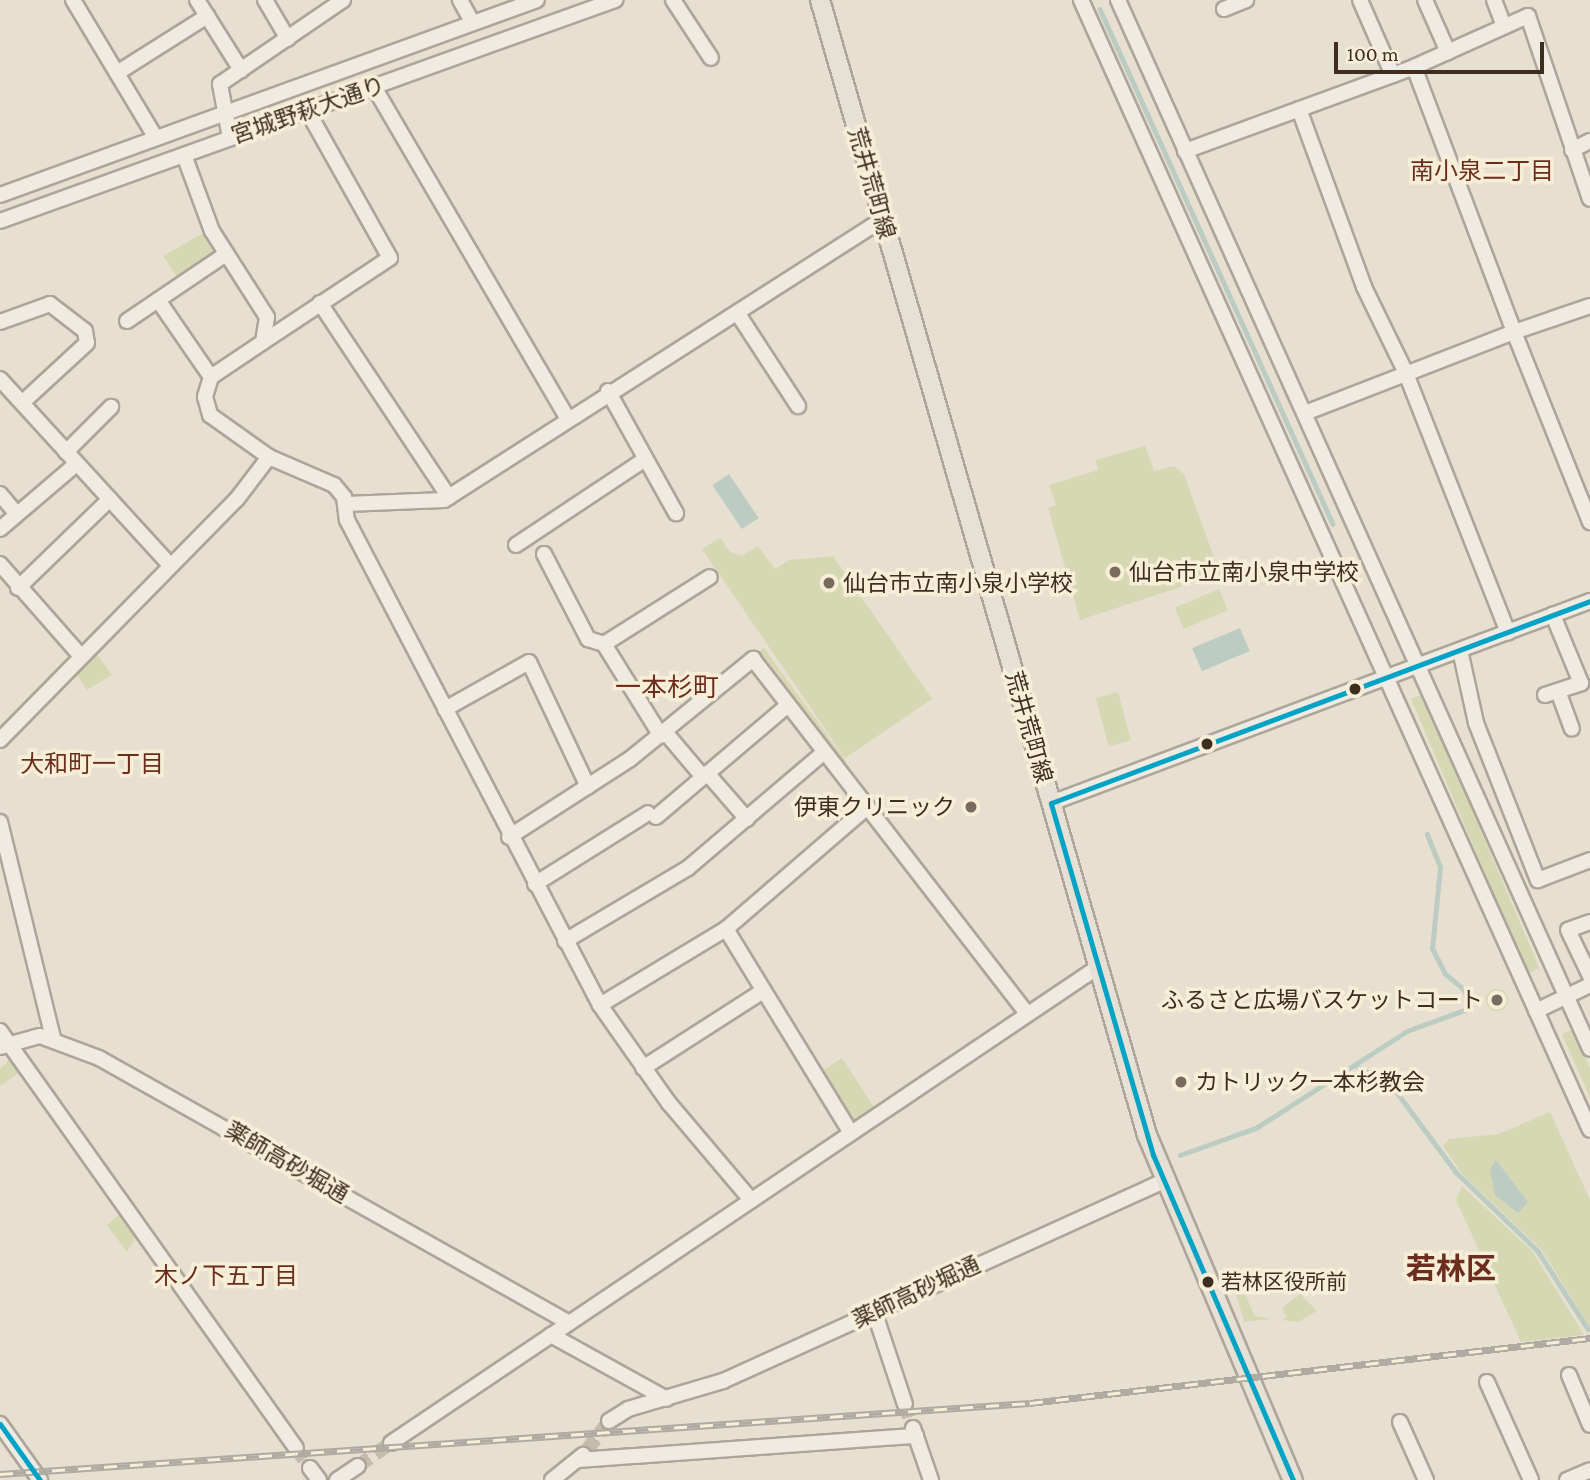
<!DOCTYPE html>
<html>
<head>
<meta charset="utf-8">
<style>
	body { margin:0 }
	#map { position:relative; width:1590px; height:1480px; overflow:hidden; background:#e7e0d1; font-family:"Crimson Pro","Noto Sans JP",serif }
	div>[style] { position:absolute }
	.green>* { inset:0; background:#d6d7b3; transform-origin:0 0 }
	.round { border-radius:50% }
	.water>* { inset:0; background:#bcccc2; transform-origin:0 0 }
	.stream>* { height:4.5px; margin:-2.25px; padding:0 2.25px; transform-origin:2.25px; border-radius:2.25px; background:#bcccc2 }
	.minor-tunnel>* { height:14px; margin-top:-7px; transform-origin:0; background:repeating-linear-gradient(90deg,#c5bcae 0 14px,transparent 0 21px) }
	.roads { filter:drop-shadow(2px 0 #ada599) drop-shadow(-2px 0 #ada599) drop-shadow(0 2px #ada599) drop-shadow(0 -2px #ada599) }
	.minor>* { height:14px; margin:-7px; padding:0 7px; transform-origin:7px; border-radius:7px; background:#efebe3 }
	.major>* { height:18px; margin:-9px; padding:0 9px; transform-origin:9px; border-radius:9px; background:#e6e1d4 }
	.rail>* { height:7px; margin-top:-3.5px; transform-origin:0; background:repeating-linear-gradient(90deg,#f7eed8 0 13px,#afaaa2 0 26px); box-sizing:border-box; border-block:2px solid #afaaa2 }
	.bus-1>* { height:5px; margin:-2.5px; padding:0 2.5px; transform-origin:2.5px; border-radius:2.5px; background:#03a3c5 }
	.dots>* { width:19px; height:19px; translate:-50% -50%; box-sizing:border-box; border:4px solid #f7eed8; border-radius:50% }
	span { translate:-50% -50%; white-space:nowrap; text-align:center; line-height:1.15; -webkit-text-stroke:7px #f7eed8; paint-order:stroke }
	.bus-label { font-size:21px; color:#3d2e20 }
	.left { translate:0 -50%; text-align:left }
	.street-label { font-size:23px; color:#3d2e20 }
	.poi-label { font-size:23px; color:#3d2e20 }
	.right { translate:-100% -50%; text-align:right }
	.neighbourhood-label { font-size:24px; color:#6b2e1e }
	.quarter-label { font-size:26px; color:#6b2e1e }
	.district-label { font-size:30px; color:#6b2e1e; font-weight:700 }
	.scale { position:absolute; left:1334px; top:42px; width:210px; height:32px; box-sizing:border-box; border:4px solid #3d2e20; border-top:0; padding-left:9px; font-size:21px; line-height:24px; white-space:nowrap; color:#3d2e20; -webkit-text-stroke:5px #f7eed8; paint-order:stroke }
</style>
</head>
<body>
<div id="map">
	<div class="green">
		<i style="clip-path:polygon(202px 234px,214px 253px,178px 278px,163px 256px)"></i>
		<i style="clip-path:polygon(1145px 446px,1154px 471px,1174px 466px,1184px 474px,1220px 574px,1080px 620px,1048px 508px,1056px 505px,1049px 485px,1098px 470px,1096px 460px)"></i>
		<i style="clip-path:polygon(720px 538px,730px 552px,742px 556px,758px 546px,775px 569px,789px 560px,833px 556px,932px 699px,845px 758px,702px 549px)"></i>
		<i style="left:1219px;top:589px;width:23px;height:48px;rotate:67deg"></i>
		<i style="clip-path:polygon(93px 648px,112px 675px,87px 690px,74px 670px)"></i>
		<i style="left:764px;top:648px;width:140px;height:9px;rotate:54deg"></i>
		<i style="left:1118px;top:692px;width:50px;height:23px;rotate:75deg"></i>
		<i style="left:1423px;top:694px;width:298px;height:13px;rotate:67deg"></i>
		<i class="round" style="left:1486px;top:989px;width:22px;height:22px"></i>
		<i style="clip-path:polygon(1573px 1029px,1590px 1068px,1590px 1098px,1562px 1034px)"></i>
		<i style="clip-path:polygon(13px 1056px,23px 1070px,0 1086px,0 1069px)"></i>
		<i style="left:842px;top:1058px;width:59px;height:27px;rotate:57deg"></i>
		<i style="clip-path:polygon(1550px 1112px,1590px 1200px,1590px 1328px,1542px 1250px,1463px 1175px,1443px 1146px,1449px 1139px,1499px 1134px)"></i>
		<i style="clip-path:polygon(1462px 1186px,1533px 1252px,1584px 1335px,1521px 1342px,1456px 1200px)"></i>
		<i style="clip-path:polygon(123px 1211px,138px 1234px,127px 1252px,107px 1225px)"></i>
		<i style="clip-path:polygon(1236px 1275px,1255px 1316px,1271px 1319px,1244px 1322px,1231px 1277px)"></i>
		<i style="clip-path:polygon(1300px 1294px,1317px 1311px,1298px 1322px,1282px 1320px,1287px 1317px,1282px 1308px)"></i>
	</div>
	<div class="water">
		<i style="left:729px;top:474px;width:53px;height:20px;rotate:56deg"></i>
		<i style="left:1240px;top:628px;width:25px;height:52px;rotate:67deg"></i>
		<i style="clip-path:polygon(1496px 1160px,1528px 1202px,1518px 1213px,1495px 1195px,1490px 1170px)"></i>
	</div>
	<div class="stream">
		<i style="left:1100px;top:9px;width:565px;rotate:65.66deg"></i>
		<i style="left:1358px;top:1067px;width:36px;rotate:27deg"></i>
		<i style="left:1390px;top:1083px;width:111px;rotate:53.4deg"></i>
		<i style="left:1456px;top:1172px;width:114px;rotate:43.9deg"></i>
		<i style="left:1538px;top:1251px;width:93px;rotate:57.3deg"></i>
		<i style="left:1180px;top:1155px;width:81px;rotate:-19.6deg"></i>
		<i style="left:1256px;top:1128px;width:179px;rotate:-32.7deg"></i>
		<i style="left:1407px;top:1031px;width:67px;rotate:-20.1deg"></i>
		<i style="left:1470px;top:1008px;width:19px;rotate:-108deg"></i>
		<i style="left:1464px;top:990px;width:25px;rotate:-140deg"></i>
		<i style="left:1445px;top:974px;width:28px;rotate:-117deg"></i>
		<i style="left:1432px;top:949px;width:82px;rotate:-84.4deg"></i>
		<i style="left:1440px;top:867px;width:35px;rotate:-112deg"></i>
	</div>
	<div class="minor-tunnel">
		<i style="left:905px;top:1404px;width:24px;rotate:73deg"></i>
		<i style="left:296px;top:1448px;width:24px;rotate:55deg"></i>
		<i style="left:587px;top:1450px;width:36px;rotate:-53deg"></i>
		<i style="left:358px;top:1466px;width:40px;rotate:-34.9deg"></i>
	</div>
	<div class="roads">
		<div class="minor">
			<i style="left:73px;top:0;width:161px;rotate:59deg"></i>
			<i style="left:197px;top:0;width:83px;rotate:57.8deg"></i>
			<i style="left:265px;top:0;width:45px;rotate:59.5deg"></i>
			<i style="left:460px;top:0;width:26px;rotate:61deg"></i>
			<i style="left:673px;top:0;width:69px;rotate:56.8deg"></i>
			<i style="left:1081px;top:0;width:1239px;rotate:65.75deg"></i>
			<i style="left:1118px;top:0;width:1150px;rotate:65.77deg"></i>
			<i style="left:1360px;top:0;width:82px;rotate:66.3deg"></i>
			<i style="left:1425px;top:0;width:57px;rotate:66.1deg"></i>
			<i style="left:1494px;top:0;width:28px;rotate:69deg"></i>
			<i style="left:1224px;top:9px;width:24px;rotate:-22deg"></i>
			<i style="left:1414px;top:67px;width:283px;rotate:69.3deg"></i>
			<i style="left:1514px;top:332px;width:80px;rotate:-18.9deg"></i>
			<i style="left:117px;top:73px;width:107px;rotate:-32.3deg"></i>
			<i style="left:374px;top:87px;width:382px;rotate:59.7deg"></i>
			<i style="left:1299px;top:109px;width:189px;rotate:69.9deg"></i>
			<i style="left:1364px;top:287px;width:93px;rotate:64deg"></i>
			<i style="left:1405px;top:371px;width:281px;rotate:68.5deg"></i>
			<i style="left:230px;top:138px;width:55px;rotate:-100.5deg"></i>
			<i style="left:220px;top:84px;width:149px;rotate:-34.3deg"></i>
			<i style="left:1572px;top:150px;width:20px;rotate:-27deg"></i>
			<i style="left:1185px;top:151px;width:244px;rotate:-20.1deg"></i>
			<i style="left:1414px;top:67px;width:125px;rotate:-24.1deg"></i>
			<i style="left:1528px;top:16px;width:193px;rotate:71.3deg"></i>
			<i style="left:184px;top:155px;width:81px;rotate:69.8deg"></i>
			<i style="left:212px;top:231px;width:102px;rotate:57.4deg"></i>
			<i style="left:267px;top:317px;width:25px;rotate:99deg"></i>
			<i style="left:263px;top:342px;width:63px;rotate:146.1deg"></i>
			<i style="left:211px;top:377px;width:21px;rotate:107deg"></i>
			<i style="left:205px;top:397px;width:19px;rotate:74deg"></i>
			<i style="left:210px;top:415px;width:72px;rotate:35.4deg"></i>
			<i style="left:269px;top:457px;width:71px;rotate:23.3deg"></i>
			<i style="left:334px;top:485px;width:16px;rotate:50deg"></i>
			<i style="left:344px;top:497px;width:23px;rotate:83deg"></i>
			<i style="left:347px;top:520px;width:547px;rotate:62.45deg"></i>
			<i style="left:600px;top:1005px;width:120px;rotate:54.9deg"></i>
			<i style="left:669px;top:1103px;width:127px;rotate:49.8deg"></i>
			<i style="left:0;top:195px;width:571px;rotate:-19.96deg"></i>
			<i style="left:0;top:221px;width:654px;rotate:-19.77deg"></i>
			<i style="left:158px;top:300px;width:93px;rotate:55.5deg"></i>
			<i style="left:320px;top:303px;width:233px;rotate:56.4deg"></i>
			<i style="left:738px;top:314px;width:110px;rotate:56.9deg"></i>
			<i style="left:127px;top:321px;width:120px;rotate:-34.1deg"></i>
			<i style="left:0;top:322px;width:53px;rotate:-19.8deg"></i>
			<i style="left:50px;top:304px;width:44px;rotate:37.6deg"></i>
			<i style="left:85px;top:331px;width:12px;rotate:81deg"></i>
			<i style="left:87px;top:343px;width:88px;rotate:137.3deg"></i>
			<i style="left:263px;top:342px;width:152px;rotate:-33.5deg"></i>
			<i style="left:390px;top:258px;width:170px;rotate:-119.3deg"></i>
			<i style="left:0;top:379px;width:252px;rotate:47.6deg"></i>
			<i style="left:608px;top:391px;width:140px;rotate:60.9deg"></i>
			<i style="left:1305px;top:413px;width:224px;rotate:-21.2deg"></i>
			<i style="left:1514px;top:332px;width:205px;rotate:68.2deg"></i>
			<i style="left:66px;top:452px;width:64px;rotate:-45deg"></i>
			<i style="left:0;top:494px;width:26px;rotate:50deg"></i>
			<i style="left:346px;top:504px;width:98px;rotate:-2.3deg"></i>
			<i style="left:444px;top:500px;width:521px;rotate:-32.62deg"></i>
			<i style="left:0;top:529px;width:100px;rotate:-40.5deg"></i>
			<i style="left:516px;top:545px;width:154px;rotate:-33.6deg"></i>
			<i style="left:544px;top:554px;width:96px;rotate:62.6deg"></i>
			<i style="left:588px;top:639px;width:17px;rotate:17deg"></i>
			<i style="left:604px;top:644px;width:108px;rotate:58.2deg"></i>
			<i style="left:0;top:564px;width:120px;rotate:48.7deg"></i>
			<i style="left:18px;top:588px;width:128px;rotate:-44.1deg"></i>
			<i style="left:604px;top:644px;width:125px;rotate:-32.3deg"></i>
			<i style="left:1460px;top:650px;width:75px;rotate:77.6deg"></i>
			<i style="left:1476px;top:723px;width:169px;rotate:68.5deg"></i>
			<i style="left:1538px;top:880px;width:56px;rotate:-21deg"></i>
			<i style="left:1558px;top:691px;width:40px;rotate:69.8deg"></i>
			<i style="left:1545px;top:695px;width:38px;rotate:-18deg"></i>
			<i style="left:1581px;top:683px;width:74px;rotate:-112.4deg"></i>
			<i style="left:445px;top:709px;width:96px;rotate:-29.2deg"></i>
			<i style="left:529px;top:662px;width:138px;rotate:64.7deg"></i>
			<i style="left:665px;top:732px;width:59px;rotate:49.8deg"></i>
			<i style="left:0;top:740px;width:338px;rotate:-45.5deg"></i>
			<i style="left:237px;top:499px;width:53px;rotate:-52.7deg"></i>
			<i style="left:707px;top:773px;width:61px;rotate:49deg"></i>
			<i style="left:1051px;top:803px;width:576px;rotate:-20.54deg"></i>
			<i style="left:656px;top:817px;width:172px;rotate:-40.3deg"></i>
			<i style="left:0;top:822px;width:222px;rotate:76.2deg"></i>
			<i style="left:509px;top:837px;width:144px;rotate:-32.8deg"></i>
			<i style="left:630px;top:759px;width:159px;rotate:-39.1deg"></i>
			<i style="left:753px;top:659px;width:448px;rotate:52.3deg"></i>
			<i style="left:535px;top:884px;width:133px;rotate:-32.1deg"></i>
			<i style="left:1590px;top:922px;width:23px;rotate:160deg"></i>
			<i style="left:1568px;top:930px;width:51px;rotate:64.4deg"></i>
			<i style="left:726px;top:929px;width:239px;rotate:58.5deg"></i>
			<i style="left:565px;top:941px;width:143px;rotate:-30.7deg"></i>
			<i style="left:688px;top:868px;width:177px;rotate:-40.4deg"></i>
			<i style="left:600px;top:1005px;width:147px;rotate:-31.1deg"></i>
			<i style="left:726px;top:929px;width:182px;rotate:-40.8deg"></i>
			<i style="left:1536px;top:1011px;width:60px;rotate:-25.7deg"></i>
			<i style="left:0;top:1031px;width:511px;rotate:54.63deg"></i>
			<i style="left:0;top:1047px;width:41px;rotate:-15.4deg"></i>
			<i style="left:40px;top:1036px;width:63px;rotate:20.4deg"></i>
			<i style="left:99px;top:1058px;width:536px;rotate:29.39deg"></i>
			<i style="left:643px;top:1068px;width:143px;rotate:-32.7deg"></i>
			<i style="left:874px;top:1311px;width:98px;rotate:71.6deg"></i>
			<i style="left:551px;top:1335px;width:132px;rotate:28.9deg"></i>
			<i style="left:1569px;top:1375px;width:54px;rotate:67.2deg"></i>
			<i style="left:1487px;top:1382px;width:107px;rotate:65.8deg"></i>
			<i style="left:609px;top:1421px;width:22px;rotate:-32deg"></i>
			<i style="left:628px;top:1409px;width:99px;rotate:-16.4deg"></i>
			<i style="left:723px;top:1381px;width:484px;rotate:-24.4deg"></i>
			<i style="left:1400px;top:1422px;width:64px;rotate:65.9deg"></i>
			<i style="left:0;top:1424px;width:69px;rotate:54.5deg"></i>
			<i style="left:913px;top:1428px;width:55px;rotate:70.9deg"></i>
			<i style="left:391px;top:1443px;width:852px;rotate:-33.95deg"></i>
			<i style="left:578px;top:1460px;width:339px;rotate:-4.1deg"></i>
			<i style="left:310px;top:1468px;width:15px;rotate:53deg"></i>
			<i style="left:337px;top:1480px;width:25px;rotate:-34deg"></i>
			<i style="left:552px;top:1480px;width:40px;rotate:-39deg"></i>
			<i style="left:1567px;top:1480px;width:25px;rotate:-23deg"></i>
		</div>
		<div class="major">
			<i style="left:820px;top:0;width:1181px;rotate:73.93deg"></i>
			<i style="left:1147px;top:1135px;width:375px;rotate:67.1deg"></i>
		</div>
	</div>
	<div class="rail">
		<i style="left:0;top:1474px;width:1032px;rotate:-3.94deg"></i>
		<i style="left:1030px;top:1403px;width:564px;rotate:-6.62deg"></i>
	</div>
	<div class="bus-1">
		<i style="left:0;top:1424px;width:69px;rotate:54.5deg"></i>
		<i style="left:1293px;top:1480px;width:354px;rotate:-113.3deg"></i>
		<i style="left:1153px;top:1155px;width:366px;rotate:-106.2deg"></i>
		<i style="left:1051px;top:803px;width:576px;rotate:-20.54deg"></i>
	</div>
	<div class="dots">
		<i style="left:1115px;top:572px;background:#786c5e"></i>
		<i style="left:829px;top:583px;background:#786c5e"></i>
		<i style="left:1355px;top:689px;background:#3d2e20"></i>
		<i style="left:1207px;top:744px;background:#3d2e20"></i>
		<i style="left:971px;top:807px;background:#786c5e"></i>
		<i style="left:1497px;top:1000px;background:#786c5e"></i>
		<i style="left:1181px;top:1082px;background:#786c5e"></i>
		<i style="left:1208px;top:1282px;background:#3d2e20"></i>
	</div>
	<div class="bus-label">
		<span class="left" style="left:1221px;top:1282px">若林区役所前</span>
	</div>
	<div class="street-label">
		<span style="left:308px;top:110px;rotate:-19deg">宮城野萩大通り</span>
		<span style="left:872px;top:183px;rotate:74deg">荒井荒町線</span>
		<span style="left:1029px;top:727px;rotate:74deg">荒井荒町線</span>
		<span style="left:287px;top:1162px;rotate:30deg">薬師高砂堀通</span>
		<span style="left:916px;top:1292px;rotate:-25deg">薬師高砂堀通</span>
	</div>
	<div class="poi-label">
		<span class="left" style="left:1129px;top:572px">仙台市立南小泉中学校</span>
		<span class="left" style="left:843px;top:583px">仙台市立南小泉小学校</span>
		<span class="right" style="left:955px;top:807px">伊東クリニック</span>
		<span class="right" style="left:1483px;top:1000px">ふるさと広場バスケットコート</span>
		<span class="left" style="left:1195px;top:1082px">カトリック一本杉教会</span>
	</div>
	<div class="neighbourhood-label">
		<span style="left:1482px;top:171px">南小泉二丁目</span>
		<span style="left:92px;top:764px">大和町一丁目</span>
		<span style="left:226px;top:1276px">木ノ下五丁目</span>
	</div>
	<div class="quarter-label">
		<span style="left:667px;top:688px">一本杉町</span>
	</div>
	<div class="district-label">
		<span style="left:1451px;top:1269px">若林区</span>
	</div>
	<div class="scale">100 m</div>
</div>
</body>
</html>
